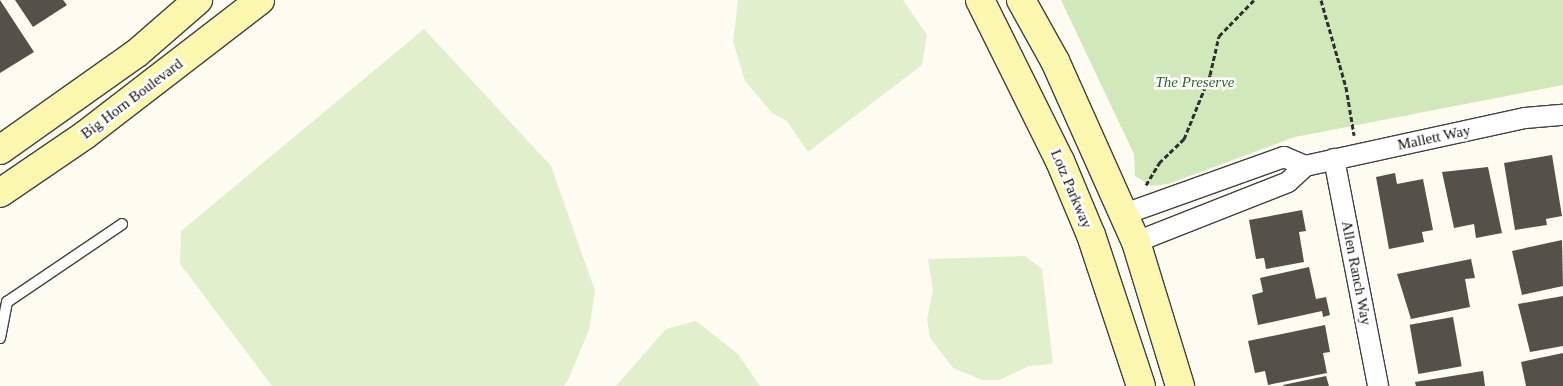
<!DOCTYPE html>
<html>
<head>
<meta charset="utf-8">
<style>
	body { margin:0 }
	#map { position:relative; width:1563px; height:386px; overflow:hidden; background:#fefcf0; font-family:Georgia,serif }
	div>[style] { position:absolute }
	.green>* { inset:0; background:#d0e8ba }
	.pitch>* { inset:0; background:#e2efcc }
	.building>* { inset:0; background:#56504b; transform-origin:0 0 }
	.path>* { height:3px; margin-top:-1.5px; transform-origin:0; background:repeating-linear-gradient(90deg,#303030 0 5px,transparent 0 7.5px) }
	.roads { filter:drop-shadow(1px 0 #414141) drop-shadow(-1px 0 #414141) drop-shadow(0 1px #414141) drop-shadow(0 -1px #414141) }
	.lane>* { height:10px; margin:-5px; padding:0 5px; transform-origin:5px; border-radius:5px; background:#fff }
	.street>* { height:20px; margin:-10px; padding:0 10px; transform-origin:10px; border-radius:10px; background:#fff }
	.secondary>* { height:28px; margin:-14px; padding:0 14px; transform-origin:14px; border-radius:14px; background:#fcf7ae }
	span { translate:-50% -50%; white-space:nowrap; text-align:center; line-height:1.15; -webkit-text-stroke:5px #fff; paint-order:stroke }
	.park-label { font-size:15px; color:#2b6420; font-style:italic }
	.street-label { font-size:15px; color:#0e0e0e }
</style>
</head>
<body>
<div id="map">
	<div class="green">
		<i style="clip-path:polygon(1061px 0,1563px 0,1563px 85px,1295px 137px,1168px 184px,1151px 186px,1135px 176px,1134px 154px)"></i>
	</div>
	<div class="pitch">
		<i style="clip-path:polygon(738px 0,903px 0,927px 35px,922px 65px,808px 152px,787px 121px,772px 113px,745px 81px,733px 42px)"></i>
		<i style="clip-path:polygon(424px 29px,551px 166px,595px 291px,589px 330px,568px 380px,564px 386px,272px 386px,180px 264px,181px 231px)"></i>
		<i style="clip-path:polygon(1025px 256px,1042px 269px,1053px 364px,1029px 366px,999px 380px,982px 380px,953px 368px,930px 338px,927px 320px,933px 290px,928px 259px)"></i>
		<i style="clip-path:polygon(696px 321px,738px 354px,760px 386px,616px 386px,666px 329px)"></i>
	</div>
	<div class="building">
		<i style="clip-path:polygon(0 0,34px 52px,0 73px)"></i>
		<i style="clip-path:polygon(15px 0,63px 0,67px 5px,33px 27px)"></i>
		<i style="clip-path:polygon(1552px 155px,1562px 216px,1546px 219px,1547px 225px,1515px 230px,1504px 163px)"></i>
		<i style="clip-path:polygon(1488px 167px,1502px 233px,1476px 238px,1474px 224px,1454px 228px,1442px 172px)"></i>
		<i style="clip-path:polygon(1395px 173px,1397px 184px,1423px 179px,1433px 230px,1422px 232px,1424px 242px,1389px 249px,1376px 177px)"></i>
		<i style="clip-path:polygon(1302px 210px,1306px 231px,1299px 232px,1304px 262px,1266px 269px,1264px 258px,1256px 259px,1249px 220px)"></i>
		<i style="clip-path:polygon(1562px 240px,1563px 286px,1522px 295px,1512px 251px)"></i>
		<i style="clip-path:polygon(1471px 259px,1475px 278px,1465px 279px,1470px 307px,1411px 319px,1397px 274px)"></i>
		<i style="clip-path:polygon(1309px 267px,1316px 299px,1326px 297px,1330px 315px,1323px 317px,1322px 311px,1258px 325px,1252px 295px,1263px 292px,1260px 278px)"></i>
		<i style="clip-path:polygon(1563px 296px,1563px 346px,1530px 352px,1518px 304px)"></i>
		<i style="left:1453px;top:317px;width:50px;height:44px;rotate:80deg"></i>
		<i style="clip-path:polygon(1325px 325px,1330px 352px,1323px 353px,1327px 373px,1268px 385px,1265px 371px,1255px 373px,1248px 341px)"></i>
		<i style="clip-path:polygon(1563px 353px,1563px 386px,1526px 386px,1521px 362px)"></i>
		<i style="clip-path:polygon(1483px 371px,1485px 386px,1416px 386px,1415px 382px)"></i>
		<i style="clip-path:polygon(1326px 376px,1329px 386px,1284px 386px,1283px 385px)"></i>
	</div>
	<div class="path">
		<i style="left:1321px;top:0;width:91px;rotate:74deg"></i>
		<i style="left:1346px;top:87px;width:49px;rotate:80.5deg"></i>
		<i style="left:1146px;top:185px;width:26px;rotate:-59deg"></i>
		<i style="left:1159px;top:163px;width:35px;rotate:-44deg"></i>
		<i style="left:1184px;top:139px;width:69px;rotate:-67.9deg"></i>
		<i style="left:1210px;top:75px;width:40px;rotate:-77deg"></i>
		<i style="left:1219px;top:36px;width:50px;rotate:-45.8deg"></i>
	</div>
	<div class="roads">
		<div class="lane">
			<i style="left:0;top:338px;width:37px;rotate:-79deg"></i>
			<i style="left:7px;top:302px;width:139px;rotate:-34.1deg"></i>
		</div>
		<div class="street">
			<i style="left:1334px;top:159px;width:231px;rotate:79deg"></i>
			<i style="left:1122px;top:215px;width:172px;rotate:-19.7deg"></i>
			<i style="left:1284px;top:157px;width:23px;rotate:23deg"></i>
			<i style="left:1136px;top:242px;width:163px;rotate:-21.5deg"></i>
			<i style="left:1288px;top:182px;width:23px;rotate:-43deg"></i>
			<i style="left:1305px;top:166px;width:225px;rotate:-12.3deg"></i>
			<i style="left:1525px;top:118px;width:38px;rotate:-5deg"></i>
		</div>
		<div class="secondary">
			<i style="left:980px;top:0;width:180px;rotate:63.6deg"></i>
			<i style="left:1060px;top:161px;width:80px;rotate:67.3deg"></i>
			<i style="left:1091px;top:235px;width:159px;rotate:71.7deg"></i>
			<i style="left:1021px;top:0;width:70px;rotate:60.9deg"></i>
			<i style="left:1055px;top:61px;width:198px;rotate:65.9deg"></i>
			<i style="left:1136px;top:242px;width:151px;rotate:73deg"></i>
			<i style="left:0;top:150px;width:168px;rotate:-35.3deg"></i>
			<i style="left:137px;top:53px;width:81px;rotate:-41deg"></i>
			<i style="left:0;top:193px;width:103px;rotate:-34.3deg"></i>
			<i style="left:85px;top:135px;width:221px;rotate:-37.6deg"></i>
		</div>
	</div>
	<div class="park-label">
		<span style="left:1195px;top:83px">The Preserve</span>
	</div>
	<div class="street-label">
		<span style="left:132px;top:99px;rotate:-37deg">Big Horn Boulevard</span>
		<span style="left:1434px;top:138px;rotate:-12deg">Mallett Way</span>
		<span style="left:1071px;top:189px;rotate:67deg">Lotz Parkway</span>
		<span style="left:1356px;top:273px;rotate:79deg">Allen Ranch Way</span>
	</div>
</div>
</body>
</html>
